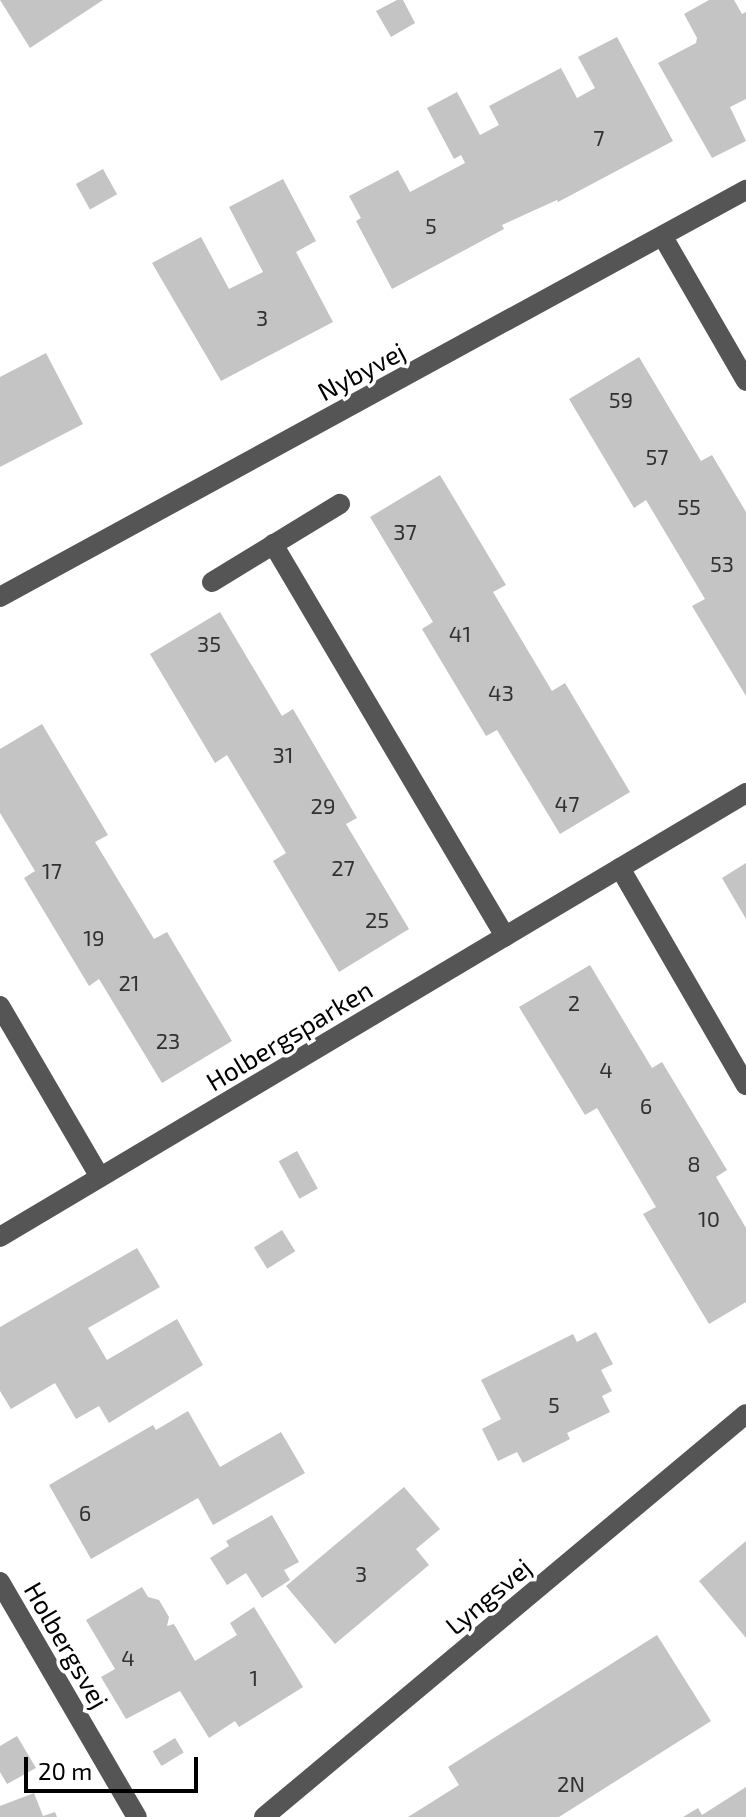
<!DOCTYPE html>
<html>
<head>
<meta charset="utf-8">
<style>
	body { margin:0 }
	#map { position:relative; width:746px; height:1817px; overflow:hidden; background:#fff; font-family:"Exo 2",sans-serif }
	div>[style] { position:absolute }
	.building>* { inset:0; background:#c4c4c4; transform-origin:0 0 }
	.minor>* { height:20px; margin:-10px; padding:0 10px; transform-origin:10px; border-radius:10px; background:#555 }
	span { translate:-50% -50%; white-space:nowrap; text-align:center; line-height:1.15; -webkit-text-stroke:7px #fff; paint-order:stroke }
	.number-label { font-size:22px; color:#313131 }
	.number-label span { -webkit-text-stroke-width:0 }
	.street-label { font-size:26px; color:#000 }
	.scale { position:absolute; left:24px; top:1757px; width:174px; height:36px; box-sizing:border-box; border:4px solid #000; border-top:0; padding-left:10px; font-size:24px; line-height:28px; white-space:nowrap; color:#000; -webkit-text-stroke:6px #fff; paint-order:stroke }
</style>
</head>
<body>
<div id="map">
	<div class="building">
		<i style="clip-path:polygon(0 0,103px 0,30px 48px)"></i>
		<i style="clip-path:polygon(397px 0,403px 0,415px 23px,391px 37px,376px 11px)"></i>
		<i style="clip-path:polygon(709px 0,734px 0,742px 14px,746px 12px,746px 99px,730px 107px,746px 141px,712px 158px,658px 63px,696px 43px,697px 38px,684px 14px)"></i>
		<i style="clip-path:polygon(617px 37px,673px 141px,558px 202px,557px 200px,502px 225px,504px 229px,392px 289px,356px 221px,361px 218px,349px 196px,398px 170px,410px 192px,465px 163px,461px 155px,454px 159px,427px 108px,457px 92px,480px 135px,499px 125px,489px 106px,561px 68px,577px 98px,595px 88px,578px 57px)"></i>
		<i style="left:103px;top:169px;width:29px;height:31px;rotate:61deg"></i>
		<i style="clip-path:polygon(283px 179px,316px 241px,296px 252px,333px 322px,221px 381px,152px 263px,201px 237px,229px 289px,263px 272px,229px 207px)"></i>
		<i style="clip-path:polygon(46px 353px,83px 424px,0 467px,0 377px)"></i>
		<i style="clip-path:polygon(639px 357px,701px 461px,712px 455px,746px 512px,746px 696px,692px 606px,705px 599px,646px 500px,634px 508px,569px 399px)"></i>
		<i style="clip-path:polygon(440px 475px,506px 585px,493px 592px,552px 691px,565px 683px,630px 792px,560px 834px,497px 730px,486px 736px,422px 629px,433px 622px,370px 517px)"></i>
		<i style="clip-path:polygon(220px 612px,282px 716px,293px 709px,357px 818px,346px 824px,409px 929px,339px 972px,273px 861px,286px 853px,227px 755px,215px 763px,150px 654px)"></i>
		<i style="clip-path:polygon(42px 724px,108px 835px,95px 842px,154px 939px,167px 932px,232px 1041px,162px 1083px,99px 979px,89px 986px,24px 878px,35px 871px,0 813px,0 749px)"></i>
		<i style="clip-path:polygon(746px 863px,746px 919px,722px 878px)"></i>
		<i style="clip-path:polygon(590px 965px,652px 1068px,662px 1062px,727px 1170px,716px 1177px,746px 1228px,746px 1302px,709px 1324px,643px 1214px,656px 1207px,597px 1108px,585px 1115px,519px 1007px)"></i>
		<i style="left:297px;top:1151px;width:43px;height:21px;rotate:61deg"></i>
		<i style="left:282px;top:1230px;width:25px;height:33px;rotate:58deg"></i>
		<i style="clip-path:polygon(137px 1248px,160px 1287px,88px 1328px,107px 1360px,177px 1319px,203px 1365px,109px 1423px,99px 1406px,76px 1419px,55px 1383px,11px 1409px,0 1391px,0 1327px)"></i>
		<i style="clip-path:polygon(596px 1332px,613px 1364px,601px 1370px,612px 1391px,602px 1396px,610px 1412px,567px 1433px,570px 1439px,523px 1463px,517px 1452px,498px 1461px,482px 1429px,501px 1419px,481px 1380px,573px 1334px,577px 1342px)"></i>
		<i style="clip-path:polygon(188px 1411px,220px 1467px,281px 1432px,305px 1473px,213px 1525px,198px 1498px,91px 1559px,49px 1485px,153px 1425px,156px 1430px)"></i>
		<i style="clip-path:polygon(404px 1487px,440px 1529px,416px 1549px,429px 1565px,335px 1644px,286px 1586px)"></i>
		<i style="clip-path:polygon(272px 1515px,299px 1562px,284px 1570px,290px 1580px,262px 1598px,246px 1573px,227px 1585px,210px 1558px,229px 1546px,226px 1541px)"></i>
		<i style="clip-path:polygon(746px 1541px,746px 1638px,699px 1581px)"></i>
		<i style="clip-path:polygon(142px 1587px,148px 1597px,159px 1600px,169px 1617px,167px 1626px,174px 1624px,195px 1661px,237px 1635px,230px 1623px,254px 1607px,303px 1687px,239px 1727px,235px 1721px,209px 1738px,180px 1691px,126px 1719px,101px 1677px,115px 1669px,86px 1620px)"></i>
		<i style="clip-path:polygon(657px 1635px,711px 1721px,559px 1817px,408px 1817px,459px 1785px,448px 1767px)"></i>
		<i style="clip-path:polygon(17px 1736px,36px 1768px,7px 1784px,0 1772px,0 1746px)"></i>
		<i style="left:175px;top:1738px;width:17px;height:26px;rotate:59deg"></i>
		<i style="clip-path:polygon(746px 1787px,746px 1817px,683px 1817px,698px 1808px,702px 1815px)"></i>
		<i style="clip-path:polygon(34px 1793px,43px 1816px,55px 1812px,57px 1817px,0 1817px,0 1806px)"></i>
	</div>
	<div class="minor">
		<i style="left:663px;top:237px;width:166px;rotate:60deg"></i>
		<i style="left:273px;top:544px;width:456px;rotate:59.4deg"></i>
		<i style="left:212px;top:582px;width:150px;rotate:-31.4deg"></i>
		<i style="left:0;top:597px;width:850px;rotate:-28.62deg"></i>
		<i style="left:620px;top:868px;width:251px;rotate:59.9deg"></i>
		<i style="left:0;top:1006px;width:198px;rotate:59.7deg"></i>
		<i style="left:0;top:1237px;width:868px;rotate:-30.76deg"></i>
		<i style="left:0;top:1582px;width:272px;rotate:59.8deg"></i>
		<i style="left:264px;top:1817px;width:628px;rotate:-39.9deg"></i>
	</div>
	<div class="number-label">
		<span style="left:599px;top:138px">7</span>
		<span style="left:431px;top:226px">5</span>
		<span style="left:262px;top:318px">3</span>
		<span style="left:621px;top:400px">59</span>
		<span style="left:657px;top:457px">57</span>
		<span style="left:689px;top:507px">55</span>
		<span style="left:405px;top:532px">37</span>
		<span style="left:722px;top:564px">53</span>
		<span style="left:460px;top:634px">41</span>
		<span style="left:209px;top:644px">35</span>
		<span style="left:501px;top:693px">43</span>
		<span style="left:283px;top:755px">31</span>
		<span style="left:567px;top:804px">47</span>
		<span style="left:323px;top:806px">29</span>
		<span style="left:343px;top:868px">27</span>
		<span style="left:52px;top:871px">17</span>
		<span style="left:377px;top:920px">25</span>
		<span style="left:94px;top:938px">19</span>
		<span style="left:129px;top:983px">21</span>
		<span style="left:574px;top:1003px">2</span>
		<span style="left:168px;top:1041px">23</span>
		<span style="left:606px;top:1070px">4</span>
		<span style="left:646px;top:1106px">6</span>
		<span style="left:694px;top:1164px">8</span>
		<span style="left:709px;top:1219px">10</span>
		<span style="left:554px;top:1405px">5</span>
		<span style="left:85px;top:1513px">6</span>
		<span style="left:361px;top:1574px">3</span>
		<span style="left:128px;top:1658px">4</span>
		<span style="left:254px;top:1678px">1</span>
		<span style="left:571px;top:1784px">2N</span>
	</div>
	<div class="street-label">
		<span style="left:361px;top:371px;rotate:-28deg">Nybyvej</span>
		<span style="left:289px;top:1035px;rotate:-31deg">Holbergsparken</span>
		<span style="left:488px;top:1596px;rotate:-40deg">Lyngsvej</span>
		<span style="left:67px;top:1645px;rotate:60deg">Holbergsvej</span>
	</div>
	<div class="scale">20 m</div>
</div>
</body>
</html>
